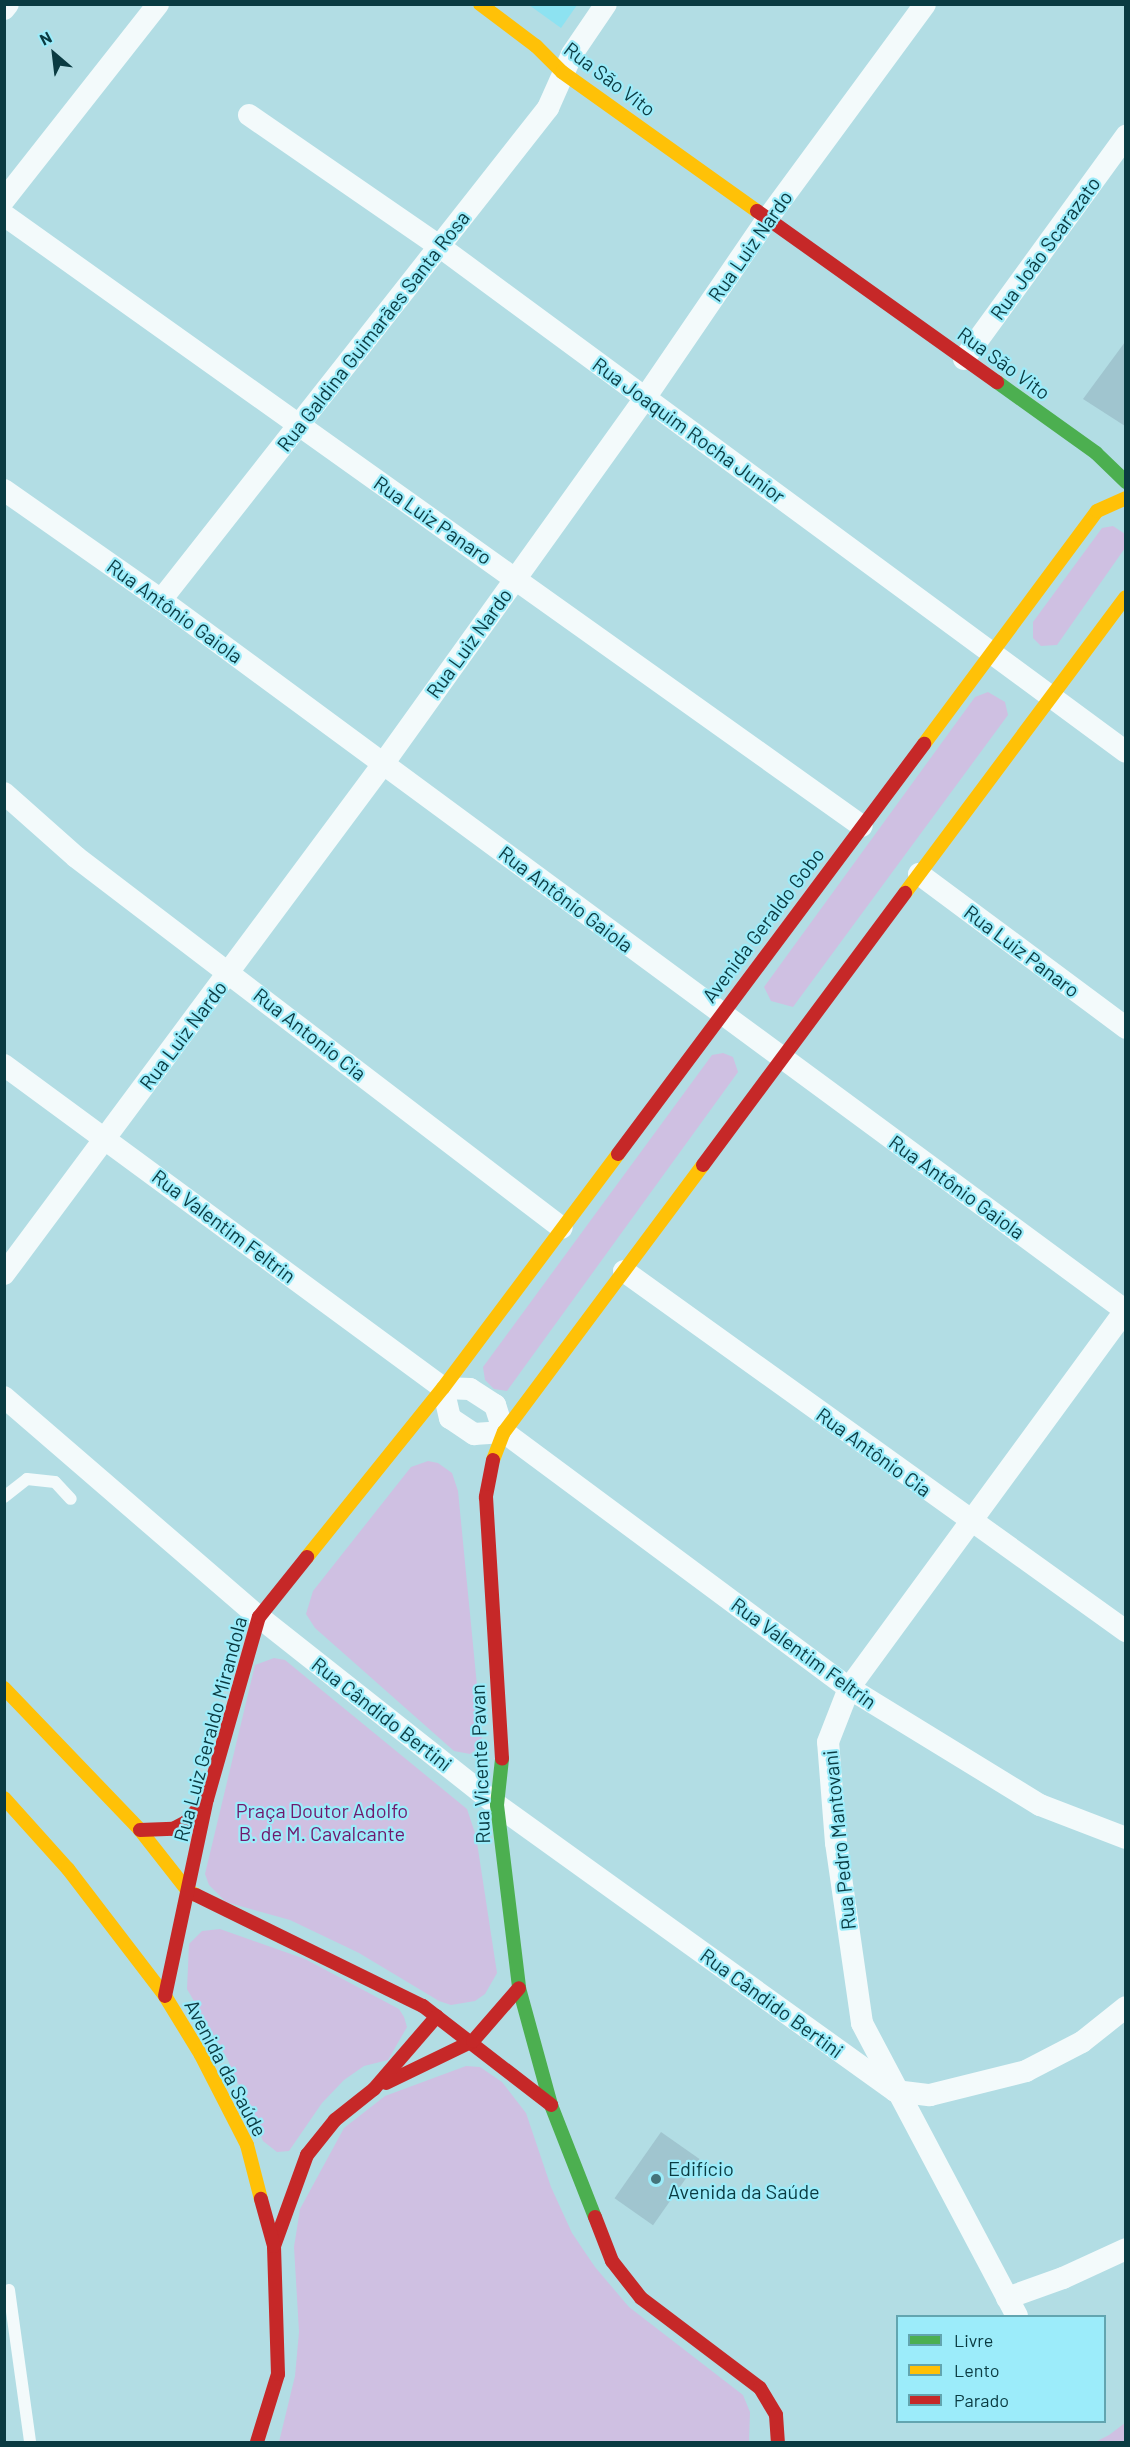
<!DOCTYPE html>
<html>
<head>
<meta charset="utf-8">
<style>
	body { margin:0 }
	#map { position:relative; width:1130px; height:2447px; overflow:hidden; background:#b2dde4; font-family:Barlow,sans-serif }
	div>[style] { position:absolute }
	.built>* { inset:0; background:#8de2f1 }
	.green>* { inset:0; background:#cfc0e2 }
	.building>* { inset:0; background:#a0c5cf; transform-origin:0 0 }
	.lane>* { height:12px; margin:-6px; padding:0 6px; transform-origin:6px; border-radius:6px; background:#f3fafb }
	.street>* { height:22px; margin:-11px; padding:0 11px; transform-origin:11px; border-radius:11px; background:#f3fafb }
	.fast>* { height:14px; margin:-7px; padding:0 7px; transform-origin:7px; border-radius:7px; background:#4caf50 }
	.slow>* { height:14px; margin:-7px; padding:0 7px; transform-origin:7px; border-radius:7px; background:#ffc107 }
	.jam>* { height:14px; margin:-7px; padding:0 7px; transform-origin:7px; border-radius:7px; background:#c62828 }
	.dots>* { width:16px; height:16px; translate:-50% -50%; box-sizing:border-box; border:3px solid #9cecfa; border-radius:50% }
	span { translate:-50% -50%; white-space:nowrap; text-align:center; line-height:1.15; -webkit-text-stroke:4.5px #9cecfa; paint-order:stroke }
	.street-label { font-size:20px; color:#0a3b42 }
	.park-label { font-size:20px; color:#70196d }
	.poi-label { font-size:20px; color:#0a3b42 }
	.left { translate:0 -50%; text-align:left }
	.frame { position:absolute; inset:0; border:6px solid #0a3b42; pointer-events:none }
	.legend { position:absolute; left:896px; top:2315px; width:210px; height:108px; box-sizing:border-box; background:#9cecfa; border:2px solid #62a5b0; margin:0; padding:8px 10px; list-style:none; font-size:18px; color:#0a3b42 }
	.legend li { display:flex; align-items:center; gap:12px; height:30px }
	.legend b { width:30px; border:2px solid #62a5b0 }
	.north { position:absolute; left:24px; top:24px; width:60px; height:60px; -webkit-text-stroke:4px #9cecfa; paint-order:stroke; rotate:332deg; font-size:16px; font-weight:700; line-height:24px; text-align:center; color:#0a3b42 }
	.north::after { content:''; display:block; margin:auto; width:21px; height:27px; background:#0a3b42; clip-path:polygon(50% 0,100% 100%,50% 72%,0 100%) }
</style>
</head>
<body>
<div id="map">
	<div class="built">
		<i style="clip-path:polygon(529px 5px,577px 5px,561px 28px)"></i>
	</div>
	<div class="green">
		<i style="clip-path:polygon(1113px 526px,1125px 534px,1125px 548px,1057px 645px,1041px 646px,1033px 638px,1033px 622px,1102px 528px)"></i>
		<i style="clip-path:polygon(988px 692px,1005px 702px,1008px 715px,793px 1007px,771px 1001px,764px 987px,975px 697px)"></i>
		<i style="clip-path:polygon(723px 1053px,733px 1057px,738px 1072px,507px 1391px,494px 1389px,485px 1380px,483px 1367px,712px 1055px)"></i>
		<i style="clip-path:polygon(428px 1461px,438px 1463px,452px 1473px,458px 1491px,482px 1737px,479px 1747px,470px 1754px,454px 1751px,315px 1628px,306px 1614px,313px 1591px,411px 1467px)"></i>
		<i style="clip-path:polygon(274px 1658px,285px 1660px,467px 1809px,476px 1836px,497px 1973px,485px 1994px,475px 2001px,451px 2005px,439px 2001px,359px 1953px,290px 1920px,226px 1902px,209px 1885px,205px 1874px,255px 1665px)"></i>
		<i style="clip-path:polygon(220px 1929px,305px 1959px,399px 2009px,404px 2017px,407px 2027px,388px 2060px,364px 2066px,344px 2080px,322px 2103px,289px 2151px,277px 2152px,263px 2141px,227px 2058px,187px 1989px,189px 1944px,202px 1931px)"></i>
		<i style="clip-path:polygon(466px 2066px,480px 2067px,502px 2082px,526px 2113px,551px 2187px,572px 2233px,595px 2267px,629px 2307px,743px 2395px,750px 2412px,749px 2442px,279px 2442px,295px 2376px,299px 2332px,294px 2247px,300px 2209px,344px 2128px,385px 2096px)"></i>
		<i style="clip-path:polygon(1125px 2423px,1125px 2442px,1095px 2442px,1109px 2435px)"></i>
	</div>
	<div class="building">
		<i style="clip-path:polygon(1125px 342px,1125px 426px,1083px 399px)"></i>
		<i style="left:661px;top:2132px;width:47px;height:81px;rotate:35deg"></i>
	</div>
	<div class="lane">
		<i style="left:4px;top:1497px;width:29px;rotate:-38deg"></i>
		<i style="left:27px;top:1479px;width:28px;rotate:6deg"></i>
		<i style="left:55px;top:1482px;width:23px;rotate:47deg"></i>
		<i style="left:9px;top:2290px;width:153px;rotate:82.1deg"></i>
	</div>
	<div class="street">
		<i style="left:4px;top:9px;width:6px;rotate:-51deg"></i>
		<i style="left:249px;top:115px;width:231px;rotate:34.6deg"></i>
		<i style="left:439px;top:246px;width:853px;rotate:36.37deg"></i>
		<i style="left:4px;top:200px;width:249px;rotate:-51.8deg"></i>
		<i style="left:4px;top:215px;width:1053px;rotate:35.46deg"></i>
		<i style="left:964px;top:359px;width:276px;rotate:-54deg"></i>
		<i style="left:4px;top:490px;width:192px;rotate:35deg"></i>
		<i style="left:161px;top:600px;width:1199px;rotate:36.38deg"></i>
		<i style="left:161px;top:600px;width:626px;rotate:-51.81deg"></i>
		<i style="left:548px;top:108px;width:59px;rotate:-66deg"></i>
		<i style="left:572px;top:54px;width:60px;rotate:-55.8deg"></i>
		<i style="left:4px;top:793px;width:96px;rotate:41.6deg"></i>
		<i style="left:76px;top:857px;width:611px;rotate:37.36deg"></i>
		<i style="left:919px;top:874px;width:258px;rotate:36.6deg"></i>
		<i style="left:4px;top:1065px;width:545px;rotate:36.34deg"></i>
		<i style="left:443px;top:1388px;width:27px;rotate:2deg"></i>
		<i style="left:470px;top:1389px;width:30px;rotate:33deg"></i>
		<i style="left:495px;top:1405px;width:28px;rotate:72deg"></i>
		<i style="left:504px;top:1432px;width:430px;rotate:36.6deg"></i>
		<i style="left:849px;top:1688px;width:224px;rotate:31.5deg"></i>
		<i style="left:1040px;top:1805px;width:92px;rotate:21deg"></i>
		<i style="left:624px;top:1271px;width:618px;rotate:35.65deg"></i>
		<i style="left:4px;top:1274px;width:635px;rotate:-53.38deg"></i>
		<i style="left:383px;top:764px;width:450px;rotate:-54.4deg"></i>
		<i style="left:645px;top:398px;width:218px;rotate:-55.7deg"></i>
		<i style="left:768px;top:218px;width:265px;rotate:-53.7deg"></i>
		<i style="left:443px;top:1388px;width:31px;rotate:77deg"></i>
		<i style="left:450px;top:1418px;width:29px;rotate:34deg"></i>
		<i style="left:474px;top:1434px;width:30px;rotate:-4deg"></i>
		<i style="left:4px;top:1397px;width:337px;rotate:40.8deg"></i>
		<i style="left:259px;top:1617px;width:303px;rotate:38.3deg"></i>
		<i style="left:497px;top:1805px;width:490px;rotate:35.7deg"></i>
		<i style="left:895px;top:2091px;width:35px;rotate:7deg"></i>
		<i style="left:930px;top:2095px;width:99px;rotate:-14deg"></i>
		<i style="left:1026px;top:2071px;width:63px;rotate:-27.4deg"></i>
		<i style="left:1082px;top:2042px;width:56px;rotate:-38.5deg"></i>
		<i style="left:1007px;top:2298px;width:59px;rotate:-19.7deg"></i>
		<i style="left:1063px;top:2278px;width:69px;rotate:-24.7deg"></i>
		<i style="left:1017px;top:2316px;width:331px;rotate:-117.9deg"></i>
		<i style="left:862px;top:2023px;width:182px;rotate:-98.2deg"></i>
		<i style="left:836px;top:1843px;width:101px;rotate:-94.5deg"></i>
		<i style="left:828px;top:1742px;width:58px;rotate:-68.7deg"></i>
		<i style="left:849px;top:1688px;width:469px;rotate:-53.8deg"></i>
	</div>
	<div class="fast">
		<i style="left:997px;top:382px;width:122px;rotate:35.6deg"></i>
		<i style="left:1096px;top:453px;width:42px;rotate:44deg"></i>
		<i style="left:502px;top:1759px;width:46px;rotate:96.2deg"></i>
		<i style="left:497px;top:1805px;width:184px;rotate:83.1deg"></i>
		<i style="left:519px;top:1988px;width:121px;rotate:74.7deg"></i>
		<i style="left:551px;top:2105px;width:120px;rotate:68.6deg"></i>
	</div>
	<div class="slow">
		<i style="left:480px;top:4px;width:70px;rotate:36.9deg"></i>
		<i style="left:536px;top:46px;width:37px;rotate:45deg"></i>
		<i style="left:562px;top:72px;width:239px;rotate:35.5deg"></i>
		<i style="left:924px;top:744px;width:290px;rotate:-53.4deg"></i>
		<i style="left:1097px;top:511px;width:32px;rotate:-24deg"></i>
		<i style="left:905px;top:893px;width:369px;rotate:-53.3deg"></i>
		<i style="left:493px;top:1460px;width:30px;rotate:-69deg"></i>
		<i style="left:504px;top:1432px;width:333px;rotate:-53.3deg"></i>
		<i style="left:307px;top:1557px;width:217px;rotate:-51.2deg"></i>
		<i style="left:443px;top:1388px;width:292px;rotate:-53.2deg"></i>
		<i style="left:4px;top:1688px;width:197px;rotate:46.2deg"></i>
		<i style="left:140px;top:1830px;width:78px;rotate:51.8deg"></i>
		<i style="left:188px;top:1891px;width:9px;rotate:27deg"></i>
		<i style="left:4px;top:1798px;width:96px;rotate:48deg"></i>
		<i style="left:68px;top:1869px;width:160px;rotate:52.6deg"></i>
		<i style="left:165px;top:1996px;width:69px;rotate:58.6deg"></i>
		<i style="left:201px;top:2055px;width:101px;rotate:62.9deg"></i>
		<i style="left:247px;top:2145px;width:56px;rotate:75.5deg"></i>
	</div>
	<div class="jam">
		<i style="left:757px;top:211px;width:295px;rotate:35.5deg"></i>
		<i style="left:618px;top:1154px;width:512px;rotate:-53.26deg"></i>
		<i style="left:703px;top:1165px;width:339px;rotate:-53.4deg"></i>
		<i style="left:493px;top:1460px;width:38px;rotate:101deg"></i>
		<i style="left:486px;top:1497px;width:262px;rotate:86.5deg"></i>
		<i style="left:140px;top:1830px;width:33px;rotate:-2deg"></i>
		<i style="left:173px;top:1829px;width:15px;rotate:-28deg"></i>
		<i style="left:186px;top:1822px;width:31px;rotate:-48deg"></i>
		<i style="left:196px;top:1895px;width:253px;rotate:26.1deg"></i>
		<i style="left:423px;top:2006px;width:162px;rotate:37.7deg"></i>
		<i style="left:165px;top:1996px;width:201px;rotate:-78deg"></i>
		<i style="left:207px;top:1799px;width:189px;rotate:-74.1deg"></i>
		<i style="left:259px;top:1617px;width:77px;rotate:-51.3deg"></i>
		<i style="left:386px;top:2083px;width:97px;rotate:-25.8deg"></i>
		<i style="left:473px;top:2041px;width:70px;rotate:-49deg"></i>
		<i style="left:595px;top:2217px;width:47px;rotate:68.9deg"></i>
		<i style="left:612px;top:2261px;width:47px;rotate:51.9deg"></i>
		<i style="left:641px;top:2298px;width:149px;rotate:37.1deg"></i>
		<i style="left:760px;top:2388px;width:31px;rotate:59deg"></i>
		<i style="left:776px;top:2415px;width:27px;rotate:86deg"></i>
		<i style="left:274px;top:2246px;width:97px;rotate:-70.1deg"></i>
		<i style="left:307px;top:2155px;width:45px;rotate:-51.3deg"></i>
		<i style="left:335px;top:2120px;width:50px;rotate:-38.5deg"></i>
		<i style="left:374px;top:2089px;width:96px;rotate:-49.2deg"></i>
		<i style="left:257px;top:2442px;width:71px;rotate:-72.8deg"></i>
		<i style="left:278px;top:2374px;width:128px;rotate:-91.8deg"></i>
		<i style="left:274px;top:2246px;width:49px;rotate:-105.5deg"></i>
	</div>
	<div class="dots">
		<i style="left:656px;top:2179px;background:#45747b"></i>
	</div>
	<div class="street-label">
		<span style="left:610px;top:79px;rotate:37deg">Rua São Vito</span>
		<span style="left:750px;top:246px;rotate:-55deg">Rua Luiz Nardo</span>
		<span style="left:1045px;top:248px;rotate:-54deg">Rua João Scarazato</span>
		<span style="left:373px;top:331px;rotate:-52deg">Rua Galdina Guimarães Santa Rosa</span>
		<span style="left:1004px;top:363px;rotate:36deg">Rua São Vito</span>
		<span style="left:689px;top:430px;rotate:36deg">Rua Joaquim Rocha Junior</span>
		<span style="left:433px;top:520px;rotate:35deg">Rua Luiz Panaro</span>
		<span style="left:175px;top:611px;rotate:36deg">Rua Antônio Gaiola</span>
		<span style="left:469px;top:643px;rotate:-54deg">Rua Luiz Nardo</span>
		<span style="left:566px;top:899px;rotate:37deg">Rua Antônio Gaiola</span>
		<span style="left:763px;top:925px;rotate:-53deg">Avenida Geraldo Gobo</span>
		<span style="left:1022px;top:951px;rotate:37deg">Rua Luiz Panaro</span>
		<span style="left:310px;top:1034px;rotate:38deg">Rua Antonio Cia</span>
		<span style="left:183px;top:1035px;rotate:-53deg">Rua Luiz Nardo</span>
		<span style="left:957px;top:1187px;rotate:36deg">Rua Antônio Gaiola</span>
		<span style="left:224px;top:1226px;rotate:37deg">Rua Valentim Feltrin</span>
		<span style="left:874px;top:1452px;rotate:36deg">Rua Antônio Cia</span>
		<span style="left:804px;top:1653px;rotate:36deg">Rua Valentim Feltrin</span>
		<span style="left:382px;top:1714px;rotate:38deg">Rua Cândido Bertini</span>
		<span style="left:210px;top:1729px;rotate:-75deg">Rua Luiz Geraldo Mirandola</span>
		<span style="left:480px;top:1764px;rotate:-92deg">Rua Vicente Pavan</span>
		<span style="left:839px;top:1840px;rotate:-96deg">Rua Pedro Mantovani</span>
		<span style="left:772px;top:2003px;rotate:36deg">Rua Cândido Bertini</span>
		<span style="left:226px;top:2068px;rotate:62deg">Avenida da Saúde</span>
	</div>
	<div class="park-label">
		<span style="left:322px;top:1822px">Praça Doutor Adolfo<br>B. de M. Cavalcante</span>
	</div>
	<div class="poi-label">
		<span class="left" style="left:668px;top:2180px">Edifício<br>Avenida da Saúde</span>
	</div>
	<div class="frame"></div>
	<ul class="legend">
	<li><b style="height:8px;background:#4caf50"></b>Livre</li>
	<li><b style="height:8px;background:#ffc107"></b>Lento</li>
	<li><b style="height:8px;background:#c62828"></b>Parado</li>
	</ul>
	<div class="north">N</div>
</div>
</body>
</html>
